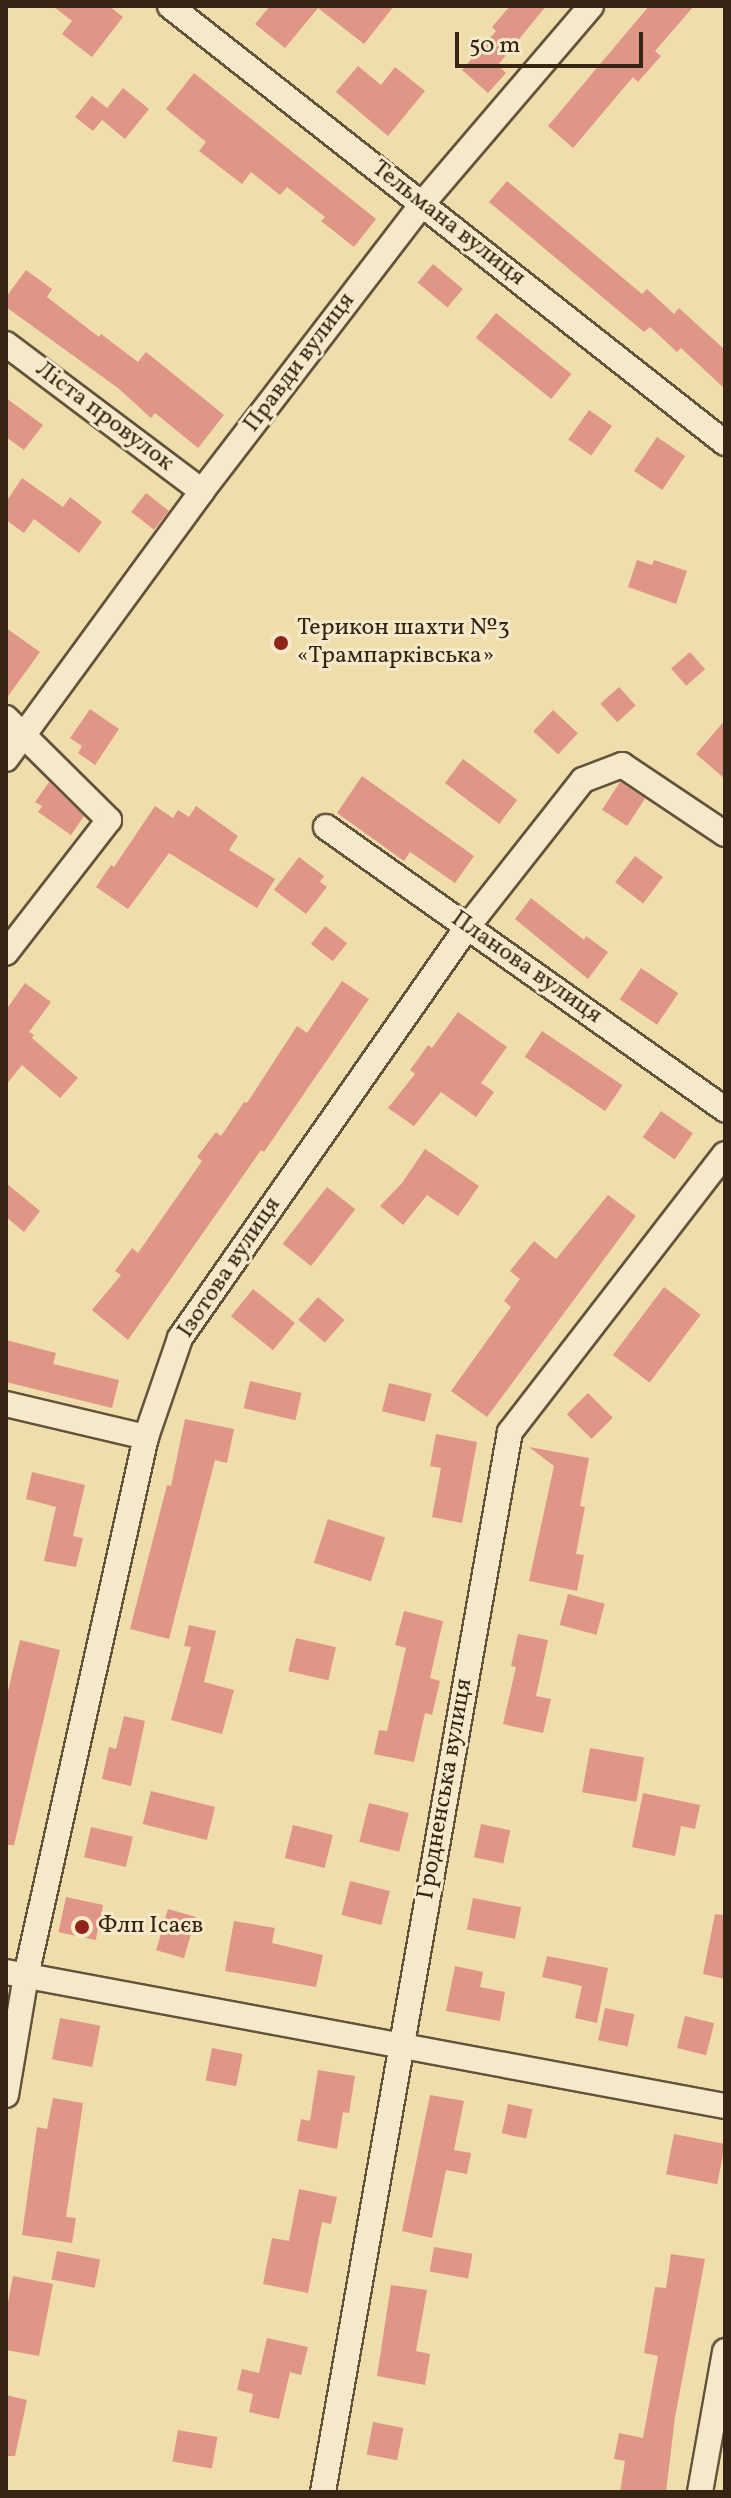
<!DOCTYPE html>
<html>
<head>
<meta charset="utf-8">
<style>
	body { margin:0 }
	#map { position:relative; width:731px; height:2498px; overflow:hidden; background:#efddac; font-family:Vollkorn,serif }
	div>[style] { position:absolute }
	.building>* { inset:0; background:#e09687; transform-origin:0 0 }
	.roads { filter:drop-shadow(2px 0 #64533b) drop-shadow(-2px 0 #64533b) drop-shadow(0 2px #64533b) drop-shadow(0 -2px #64533b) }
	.minor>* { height:24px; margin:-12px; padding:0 12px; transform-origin:12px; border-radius:12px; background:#f5e9c9 }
	.dots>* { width:22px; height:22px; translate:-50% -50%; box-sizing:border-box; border:4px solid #f5e9c9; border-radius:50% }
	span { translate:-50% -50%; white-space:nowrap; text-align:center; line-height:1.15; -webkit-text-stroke:6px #f5e9c9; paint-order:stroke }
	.street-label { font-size:24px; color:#362515 }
	.poi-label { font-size:24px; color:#362515 }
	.left { translate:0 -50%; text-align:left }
	.frame { position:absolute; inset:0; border:8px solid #362515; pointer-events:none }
	.scale { position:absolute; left:455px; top:32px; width:188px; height:36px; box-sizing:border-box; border:4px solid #362515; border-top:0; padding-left:10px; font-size:24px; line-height:28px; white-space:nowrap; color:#362515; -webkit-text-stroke:6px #f5e9c9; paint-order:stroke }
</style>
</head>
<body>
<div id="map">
	<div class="building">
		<i style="clip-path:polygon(53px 6px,109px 6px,123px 17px,92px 57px,62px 34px,72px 21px)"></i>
		<i style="clip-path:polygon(270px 6px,394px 6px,364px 44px,318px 8px,285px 48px,255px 24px)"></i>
		<i style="clip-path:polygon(510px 6px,546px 6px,498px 65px,506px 73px,488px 93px,462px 70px,496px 31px,492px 27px)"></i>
		<i style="clip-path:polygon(649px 6px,694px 6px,655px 51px,661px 56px,638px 82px,633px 77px,573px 148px,548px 126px)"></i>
		<i style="clip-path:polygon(358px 66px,381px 85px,395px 67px,425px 91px,388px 136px,336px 92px)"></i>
		<i style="clip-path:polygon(194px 73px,376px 219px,354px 247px,321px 221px,325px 217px,287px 187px,280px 195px,251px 172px,242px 184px,199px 151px,206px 142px,166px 109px)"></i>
		<i style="clip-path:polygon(123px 88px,149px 109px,125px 139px,102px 120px,93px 131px,75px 117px,92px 96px,107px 108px)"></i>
		<i style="clip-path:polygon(507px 181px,642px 294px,647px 289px,674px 314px,679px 308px,725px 350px,725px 389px,681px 348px,677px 352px,650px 327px,644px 332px,489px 202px)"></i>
		<i style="left:433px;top:264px;width:39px;height:24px;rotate:40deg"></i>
		<i style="clip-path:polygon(26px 270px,52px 289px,47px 297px,99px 337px,101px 334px,138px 362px,146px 352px,224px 415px,198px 448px,155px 413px,151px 418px,118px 388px,6px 307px,6px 297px)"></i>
		<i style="left:496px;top:313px;width:97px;height:32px;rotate:39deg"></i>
		<i style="clip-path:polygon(6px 398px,43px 425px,24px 450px,6px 437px)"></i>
		<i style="left:589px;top:410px;width:28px;height:36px;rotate:35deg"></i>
		<i style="left:657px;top:437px;width:34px;height:41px;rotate:34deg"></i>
		<i style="clip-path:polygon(22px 478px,63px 507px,70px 497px,102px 522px,79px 553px,34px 519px,24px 533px,6px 520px,6px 502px)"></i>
		<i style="left:146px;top:493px;width:29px;height:24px;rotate:38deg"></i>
		<i style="clip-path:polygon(637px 560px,652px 565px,654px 560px,687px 571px,676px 604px,628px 587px)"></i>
		<i style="clip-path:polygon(6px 628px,40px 652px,6px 699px)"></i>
		<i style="left:690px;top:652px;width:23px;height:25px;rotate:49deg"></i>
		<i style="left:619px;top:687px;width:25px;height:25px;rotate:48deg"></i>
		<i style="clip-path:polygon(90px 709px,119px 729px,95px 765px,78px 753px,82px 746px,70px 738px)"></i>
		<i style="left:553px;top:710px;width:34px;height:29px;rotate:43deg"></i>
		<i style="clip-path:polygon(725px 720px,725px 779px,696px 754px)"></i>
		<i style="left:463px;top:759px;width:68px;height:30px;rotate:37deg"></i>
		<i style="clip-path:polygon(362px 776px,474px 856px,455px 883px,410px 852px,404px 861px,337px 813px)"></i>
		<i style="clip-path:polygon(49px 782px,84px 816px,71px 835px,38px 812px,42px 806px,35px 802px)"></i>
		<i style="left:620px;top:782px;width:30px;height:33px;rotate:33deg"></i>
		<i style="clip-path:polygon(155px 806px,173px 818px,178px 810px,189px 817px,196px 806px,238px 836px,229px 850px,275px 879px,257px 908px,169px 853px,128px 909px,96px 887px,111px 865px,114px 867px)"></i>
		<i style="left:635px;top:856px;width:35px;height:33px;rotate:37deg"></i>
		<i style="clip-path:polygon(299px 857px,324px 876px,320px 882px,327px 887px,306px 914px,274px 890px)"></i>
		<i style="clip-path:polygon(531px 898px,584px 940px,586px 936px,608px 952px,588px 979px,515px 919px)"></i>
		<i style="left:325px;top:926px;width:28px;height:23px;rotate:38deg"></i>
		<i style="left:641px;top:968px;width:45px;height:38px;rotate:34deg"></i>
		<i style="clip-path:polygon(342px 981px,369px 999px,264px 1152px,261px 1150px,128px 1340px,92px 1310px,121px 1275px,115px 1271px,132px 1248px,138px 1253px,202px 1161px,197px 1157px,216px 1132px,221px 1136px,244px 1102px,247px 1103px,297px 1026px,307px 1033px)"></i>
		<i style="clip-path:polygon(25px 983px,51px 1002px,29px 1032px,34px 1035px,32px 1038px,78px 1078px,60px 1098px,22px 1065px,6px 1085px,6px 1010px)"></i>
		<i style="clip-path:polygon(458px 1012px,507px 1047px,481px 1083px,494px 1092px,476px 1117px,441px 1092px,414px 1126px,388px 1108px,415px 1074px,410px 1070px,428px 1045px,432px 1048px)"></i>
		<i style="left:542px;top:1031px;width:97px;height:31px;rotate:34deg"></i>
		<i style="left:661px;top:1111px;width:39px;height:32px;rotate:35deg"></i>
		<i style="clip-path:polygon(425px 1149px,479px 1186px,458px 1216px,427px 1195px,403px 1225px,380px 1206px,402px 1183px)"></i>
		<i style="clip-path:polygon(6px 1183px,40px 1211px,24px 1232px,6px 1217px)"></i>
		<i style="left:327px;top:1187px;width:36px;height:72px;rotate:38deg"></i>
		<i style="clip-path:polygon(608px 1195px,636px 1216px,487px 1417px,451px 1391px,511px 1307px,504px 1301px,520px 1279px,510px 1271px,534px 1241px,556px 1259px)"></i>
		<i style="left:664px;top:1287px;width:46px;height:85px;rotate:37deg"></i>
		<i style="left:253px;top:1289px;width:54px;height:35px;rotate:39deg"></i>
		<i style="left:318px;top:1297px;width:35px;height:30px;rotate:41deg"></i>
		<i style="clip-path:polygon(6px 1340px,56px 1353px,53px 1364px,119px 1380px,112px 1408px,6px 1382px)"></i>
		<i style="left:250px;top:1381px;width:53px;height:28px;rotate:13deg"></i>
		<i style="left:389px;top:1383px;width:44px;height:29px;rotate:14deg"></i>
		<i style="left:588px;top:1393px;width:35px;height:30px;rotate:45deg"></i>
		<i style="clip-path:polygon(185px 1419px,234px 1429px,227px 1463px,215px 1460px,169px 1639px,130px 1629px,167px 1485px,171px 1486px)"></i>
		<i style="clip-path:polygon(436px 1434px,477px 1442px,462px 1523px,432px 1517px,441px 1468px,430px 1466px)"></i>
		<i style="clip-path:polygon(529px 1447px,589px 1458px,580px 1506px,585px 1507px,576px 1554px,584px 1555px,577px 1591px,529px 1581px,554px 1466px)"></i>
		<i style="clip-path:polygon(32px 1472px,85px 1485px,73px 1536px,83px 1538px,76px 1567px,44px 1561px,56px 1507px,26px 1499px)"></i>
		<i style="left:328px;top:1519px;width:60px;height:46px;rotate:18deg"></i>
		<i style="left:568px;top:1594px;width:38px;height:32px;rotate:15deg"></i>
		<i style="clip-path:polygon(404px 1611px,443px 1621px,430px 1678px,440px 1681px,432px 1715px,425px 1713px,414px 1762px,374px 1754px,379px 1730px,387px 1731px,406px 1648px,395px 1645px)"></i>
		<i style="clip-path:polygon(189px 1625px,216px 1631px,204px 1682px,234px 1690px,222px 1734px,171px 1720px,191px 1647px,184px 1646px)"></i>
		<i style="clip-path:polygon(518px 1634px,548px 1640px,536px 1696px,551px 1699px,543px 1733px,503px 1724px,516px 1667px,511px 1666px)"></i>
		<i style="left:296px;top:1638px;width:41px;height:34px;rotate:13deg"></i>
		<i style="clip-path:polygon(20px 1640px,60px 1650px,14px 1845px,6px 1845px,6px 1700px)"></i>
		<i style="clip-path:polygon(124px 1716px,145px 1721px,131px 1786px,102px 1779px,109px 1747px,116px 1749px)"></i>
		<i style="left:590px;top:1748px;width:55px;height:45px;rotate:10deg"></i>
		<i style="left:151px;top:1791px;width:66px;height:34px;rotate:14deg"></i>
		<i style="clip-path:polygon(643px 1793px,700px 1805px,695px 1829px,681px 1826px,675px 1856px,632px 1847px)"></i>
		<i style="left:369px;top:1803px;width:41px;height:40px;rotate:14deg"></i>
		<i style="left:481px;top:1824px;width:30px;height:34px;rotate:12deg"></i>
		<i style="left:293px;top:1825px;width:41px;height:34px;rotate:14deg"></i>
		<i style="left:91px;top:1827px;width:43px;height:31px;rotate:13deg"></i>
		<i style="left:350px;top:1881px;width:41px;height:35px;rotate:14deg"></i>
		<i style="left:66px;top:1897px;width:38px;height:36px;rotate:12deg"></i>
		<i style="left:473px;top:1898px;width:49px;height:32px;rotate:11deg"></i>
		<i style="left:168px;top:1909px;width:29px;height:43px;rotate:16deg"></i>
		<i style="clip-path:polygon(715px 1914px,725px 1915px,725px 1979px,703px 1974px)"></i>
		<i style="clip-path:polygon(234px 1921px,275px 1928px,272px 1943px,323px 1955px,316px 1987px,225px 1971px)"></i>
		<i style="clip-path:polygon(547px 1956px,608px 1968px,597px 2023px,575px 2018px,582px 1986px,542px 1977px)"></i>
		<i style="clip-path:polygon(455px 1966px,483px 1972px,480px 1987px,505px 1992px,500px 2021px,446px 2011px)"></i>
		<i style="left:605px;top:2008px;width:30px;height:33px;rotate:12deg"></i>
		<i style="left:685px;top:2016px;width:30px;height:33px;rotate:14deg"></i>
		<i style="left:60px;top:2018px;width:41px;height:42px;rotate:11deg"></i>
		<i style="left:212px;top:2048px;width:31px;height:33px;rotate:11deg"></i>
		<i style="clip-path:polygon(318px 2070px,355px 2076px,349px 2113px,343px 2112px,337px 2149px,297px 2141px,301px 2119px,310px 2121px)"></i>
		<i style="clip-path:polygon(430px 2095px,464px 2101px,454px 2150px,471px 2153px,467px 2174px,446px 2170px,432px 2238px,402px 2231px)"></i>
		<i style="clip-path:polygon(53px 2098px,83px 2103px,66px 2217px,76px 2218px,72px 2243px,22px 2235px,37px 2127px,47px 2129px)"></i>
		<i style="left:508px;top:2104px;width:25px;height:30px;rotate:12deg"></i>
		<i style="left:674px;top:2134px;width:52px;height:41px;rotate:11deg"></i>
		<i style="clip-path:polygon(299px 2189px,337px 2197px,331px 2224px,322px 2222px,308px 2293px,263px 2284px,272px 2238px,289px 2241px)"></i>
		<i style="left:434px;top:2247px;width:39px;height:25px;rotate:10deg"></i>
		<i style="left:57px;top:2251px;width:44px;height:29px;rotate:11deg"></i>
		<i style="clip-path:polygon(671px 2254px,705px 2259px,675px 2417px,666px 2492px,620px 2492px,625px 2461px,614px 2459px,619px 2433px,643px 2438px,658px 2356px,644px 2353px,655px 2287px,666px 2288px)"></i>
		<i style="clip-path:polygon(13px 2276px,53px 2284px,39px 2356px,6px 2350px,6px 2313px)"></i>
		<i style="clip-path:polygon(391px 2285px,427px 2290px,416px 2351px,430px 2354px,425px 2385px,377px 2376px)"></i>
		<i style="clip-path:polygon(267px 2338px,308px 2347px,301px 2375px,290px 2372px,279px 2419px,249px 2412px,253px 2394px,237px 2390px,242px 2369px,259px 2373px)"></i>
		<i style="clip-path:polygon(6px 2395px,27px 2400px,15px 2456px,6px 2456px)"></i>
		<i style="left:373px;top:2422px;width:31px;height:33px;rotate:11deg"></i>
		<i style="left:178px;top:2430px;width:40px;height:32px;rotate:10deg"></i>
	</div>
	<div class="roads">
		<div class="minor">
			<i style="left:170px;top:6px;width:706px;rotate:38.22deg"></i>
			<i style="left:6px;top:344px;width:245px;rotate:36.9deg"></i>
			<i style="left:6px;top:718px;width:145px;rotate:44.7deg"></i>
			<i style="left:109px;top:820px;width:168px;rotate:127.8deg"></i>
			<i style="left:6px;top:759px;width:332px;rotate:-53.8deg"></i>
			<i style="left:202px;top:491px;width:362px;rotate:-52.5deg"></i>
			<i style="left:422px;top:204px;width:260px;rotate:-49.5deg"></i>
			<i style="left:326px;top:827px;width:489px;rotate:35.3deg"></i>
			<i style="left:6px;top:1404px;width:144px;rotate:13.3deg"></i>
			<i style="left:6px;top:1972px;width:731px;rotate:10.56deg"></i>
			<i style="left:6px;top:2095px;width:121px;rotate:-80.5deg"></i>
			<i style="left:26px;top:1976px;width:552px;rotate:-77.45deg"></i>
			<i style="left:146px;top:1437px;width:105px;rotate:-71deg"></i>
			<i style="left:180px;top:1338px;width:503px;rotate:-55.05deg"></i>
			<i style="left:468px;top:926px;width:186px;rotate:-51.8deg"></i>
			<i style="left:583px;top:780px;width:42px;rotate:-21deg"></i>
			<i style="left:622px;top:765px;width:124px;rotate:33.8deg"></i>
			<i style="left:323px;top:2492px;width:1076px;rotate:-80deg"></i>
			<i style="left:510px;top:1432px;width:351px;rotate:-52.3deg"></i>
			<i style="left:700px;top:2492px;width:143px;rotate:-79.9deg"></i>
		</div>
	</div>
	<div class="dots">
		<i style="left:281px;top:643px;background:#8f2418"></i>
		<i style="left:82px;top:1927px;background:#8f2418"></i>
	</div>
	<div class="street-label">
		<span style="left:448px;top:224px;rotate:38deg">Тельмана вулиця</span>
		<span style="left:300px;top:363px;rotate:-53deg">Правди вулиця</span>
		<span style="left:104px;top:417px;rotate:37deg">Ліста провулок</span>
		<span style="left:526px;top:968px;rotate:35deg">Планова вулиця</span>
		<span style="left:230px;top:1268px;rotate:-56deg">Ізотова вулиця</span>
		<span style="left:446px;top:1789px;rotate:-80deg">Гродненська вулиця</span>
	</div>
	<div class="poi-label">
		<span class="left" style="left:297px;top:643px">Терикон шахти №3<br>«Трампарківська»</span>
		<span class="left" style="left:98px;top:1927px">Флп Ісаєв</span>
	</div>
	<div class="frame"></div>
	<div class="scale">50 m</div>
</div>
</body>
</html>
